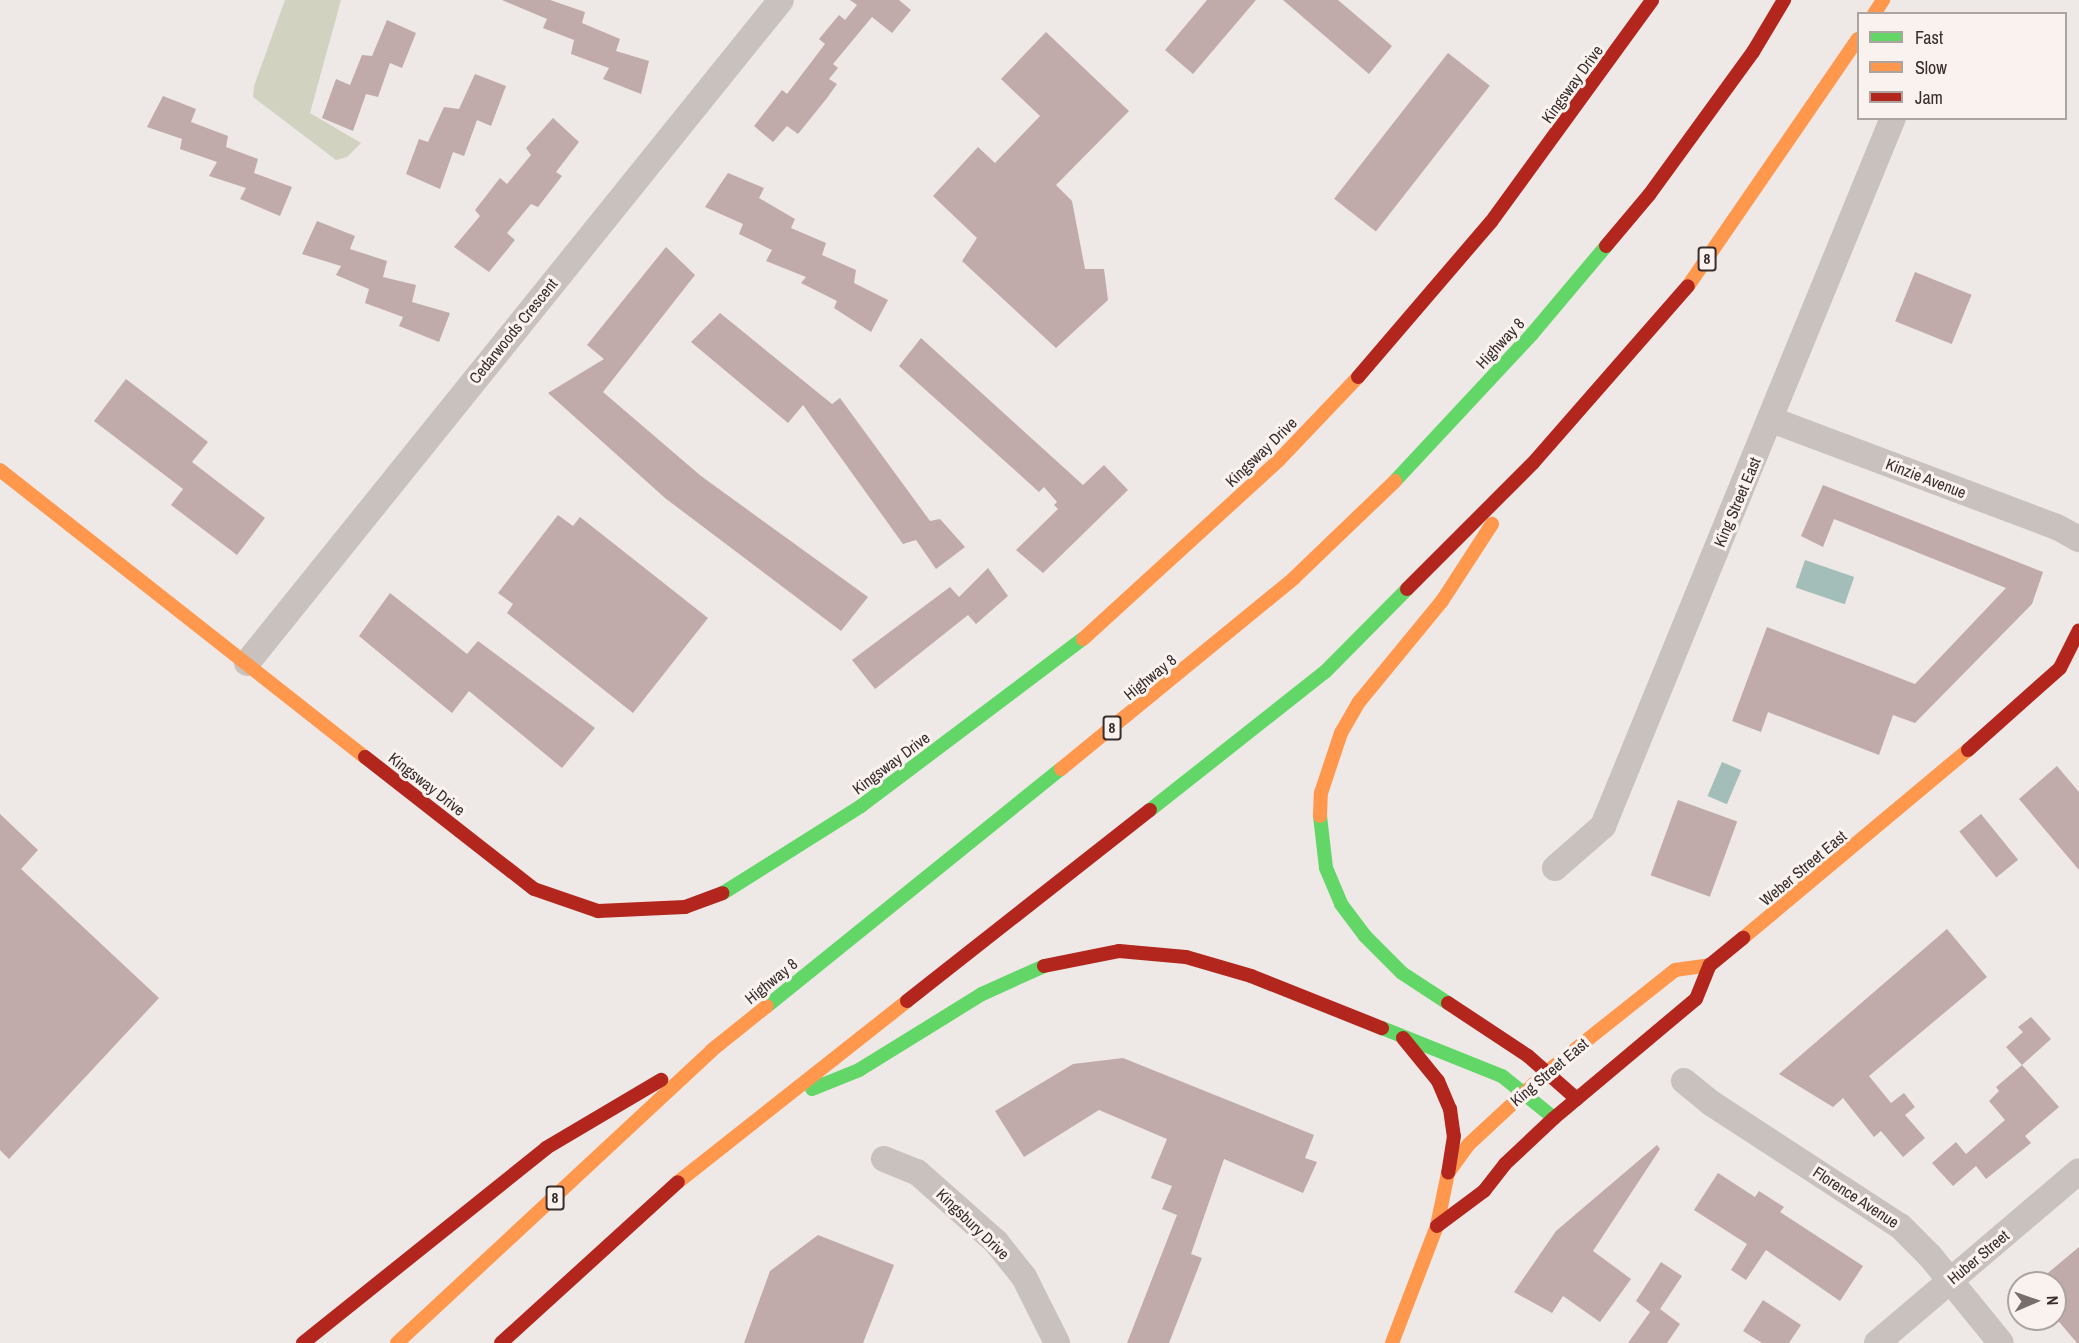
<!DOCTYPE html>
<style>
body{margin:0}
#map{position:relative;width:2079px;height:1343px;overflow:hidden;background:#eee8e6;font-family:"Archivo Narrow",sans-serif}
div>[style]{position:absolute}
[style*='--x']{left:calc(var(--x)*1px);top:calc(var(--y)*1px);width:calc(var(--w)*1px);rotate:calc(var(--a)*1deg)}
.green>*{inset:0;background:#d2d2c1}
.water>*{inset:0;background:#a3beb9;transform-origin:0 0}
.building>*{inset:0;background:#c0abaa;transform-origin:0 0}
.street>*{height:26px;margin:-13px;padding:0 13px;transform-origin:13px;border-radius:13px;background:#c8c1be}
.fast>*{height:14px;margin:-7px;padding:0 7px;transform-origin:7px;border-radius:7px;background:#63d668}
.slow>*{height:14px;margin:-7px;padding:0 7px;transform-origin:7px;border-radius:7px;background:#ff974d}
.jam>*{height:14px;margin:-7px;padding:0 7px;transform-origin:7px;border-radius:7px;background:#b3261e}
span{translate:-50% -50%;white-space:nowrap;text-align:center;line-height:1.15;-webkit-text-stroke:6px #f9f2ee;paint-order:stroke}
.shield-label span{padding:2px 4px;background:#f9f2ee;border:2px solid;border-radius:4px;-webkit-text-stroke-width:0}
.shield-label{font-size:15px;color:#392e2c;font-weight:700}
.street-label{font-size:16px;color:#392e2c}
.legend{position:absolute;left:1857px;top:12px;width:210px;height:108px;box-sizing:border-box;background:#f9f2ee;border:2px solid #aca4a0;margin:0;padding:8px 10px;list-style:none;font-size:18px;color:#392e2c}
.legend li{display:flex;align-items:center;gap:12px;height:30px}
.legend b{width:30px;border:2px solid #aca4a0}
.north{position:absolute;left:2007px;top:1271px;width:60px;height:60px;box-sizing:border-box;background:#f9f2ee;border:2px solid #aca4a0;border-radius:50%;rotate:88deg;font-size:16px;font-weight:700;line-height:24px;text-align:center;color:#392e2c}
.north::after{content:'';display:block;margin:auto;width:21px;height:27px;background:#786f6d;clip-path:polygon(50% 0,100% 100%,50% 72%,0 100%)}
</style>
<div id="map">
<div class="green">
<i style="clip-path:polygon(285px 0,341px 0,310px 113px,361px 143px,347px 157px,336px 160px,253px 97px,254px 86px)"></i>
</div>
<div class="water">
<i style="left:1805px;top:560px;width:52px;height:29px;rotate:19deg"></i>
<i style="left:1722px;top:762px;width:21px;height:37px;rotate:23deg"></i>
</div>
<div class="building">
<i style="clip-path:polygon(502px 0,550px 0,585px 12px,582px 23px,620px 39px,616px 51px,649px 61px,641px 94px,603px 79px,609px 68px,571px 54px,574px 40px,543px 28px,547px 19px)"></i>
<i style="clip-path:polygon(850px 0,899px 0,911px 10px,892px 33px,872px 17px,833px 64px,838px 68px,829px 79px,837px 84px,827px 98px,798px 134px,787px 126px,773px 142px,754px 126px,782px 90px,787px 94px,825px 44px,819px 39px,839px 15px,845px 20px,857px 5px)"></i>
<i style="clip-path:polygon(1207px 0,1256px 0,1193px 74px,1165px 50px)"></i>
<i style="clip-path:polygon(1283px 0,1338px 0,1392px 46px,1369px 74px)"></i>
<i style="clip-path:polygon(387px 20px,416px 33px,402px 68px,390px 63px,378px 97px,366px 94px,353px 131px,322px 118px,336px 79px,350px 85px,362px 55px,372px 56px)"></i>
<i style="clip-path:polygon(1046px 32px,1129px 111px,1056px 185px,1072px 201px,1085px 269px,1104px 269px,1108px 300px,1056px 348px,962px 261px,977px 238px,933px 196px,978px 147px,995px 163px,1040px 116px,1001px 79px)"></i>
<i style="left:1448px;top:53px;width:53px;height:185px;rotate:38deg"></i>
<i style="clip-path:polygon(475px 74px,506px 86px,491px 126px,477px 120px,464px 156px,453px 152px,440px 189px,406px 174px,419px 139px,428px 142px,444px 107px,459px 109px)"></i>
<i style="clip-path:polygon(163px 96px,196px 109px,191px 122px,228px 136px,226px 147px,258px 159px,254px 173px,292px 187px,280px 216px,240px 199px,246px 188px,209px 176px,217px 162px,180px 149px,182px 139px,147px 127px)"></i>
<i style="clip-path:polygon(553px 118px,579px 142px,556px 172px,562px 176px,538px 207px,531px 204px,507px 233px,515px 240px,489px 272px,454px 247px,480px 216px,475px 210px,500px 178px,507px 184px,531px 155px,526px 148px)"></i>
<i style="clip-path:polygon(728px 173px,764px 188px,759px 198px,795px 219px,791px 228px,826px 243px,822px 255px,856px 270px,854px 283px,888px 300px,871px 332px,834px 308px,837px 301px,801px 283px,806px 277px,766px 261px,772px 250px,739px 234px,743px 224px,705px 207px)"></i>
<i style="clip-path:polygon(317px 221px,355px 236px,350px 249px,387px 261px,383px 277px,416px 285px,412px 302px,450px 313px,439px 342px,399px 326px,403px 317px,365px 303px,369px 289px,336px 275px,341px 266px,302px 254px)"></i>
<i style="clip-path:polygon(666px 247px,695px 275px,603px 392px,701px 476px,868px 597px,841px 631px,665px 498px,548px 393px,604px 359px,587px 345px)"></i>
<i style="left:1915px;top:272px;width:61px;height:53px;rotate:22deg"></i>
<i style="clip-path:polygon(720px 313px,832px 404px,840px 398px,930px 521px,940px 519px,965px 547px,936px 569px,916px 540px,903px 544px,803px 405px,788px 423px,691px 342px)"></i>
<i style="clip-path:polygon(921px 338px,1083px 485px,1104px 465px,1128px 490px,1043px 573px,1016px 550px,1058px 509px,1054px 505px,1057px 502px,1044px 487px,1039px 492px,899px 366px)"></i>
<i style="clip-path:polygon(126px 379px,208px 442px,192px 462px,265px 518px,237px 555px,171px 505px,183px 489px,94px 421px)"></i>
<i style="clip-path:polygon(1823px 485px,2043px 572px,2032px 604px,1915px 723px,1893px 715px,1879px 755px,1768px 712px,1761px 732px,1732px 721px,1767px 627px,1915px 684px,2006px 588px,1834px 519px,1823px 547px,1801px 536px)"></i>
<i style="clip-path:polygon(558px 515px,573px 526px,580px 517px,708px 618px,633px 713px,507px 613px,513px 604px,498px 593px)"></i>
<i style="clip-path:polygon(988px 568px,1008px 596px,976px 624px,968px 615px,875px 689px,852px 660px,950px 587px,959px 597px)"></i>
<i style="clip-path:polygon(390px 593px,467px 654px,478px 641px,595px 728px,562px 768px,469px 691px,452px 713px,359px 636px)"></i>
<i style="clip-path:polygon(2057px 766px,2079px 792px,2079px 870px,2019px 799px)"></i>
<i style="left:1678px;top:800px;width:63px;height:80px;rotate:20deg"></i>
<i style="clip-path:polygon(0 814px,38px 850px,21px 869px,159px 998px,9px 1159px,0 1150px)"></i>
<i style="left:1981px;top:814px;width:59px;height:28px;rotate:51deg"></i>
<i style="clip-path:polygon(1947px 929px,1987px 977px,1869px 1076px,1891px 1103px,1904px 1093px,1915px 1107px,1905px 1115px,1925px 1138px,1903px 1157px,1881px 1131px,1874px 1137px,1843px 1098px,1833px 1107px,1779px 1074px)"></i>
<i style="clip-path:polygon(2031px 1017px,2051px 1039px,2022px 1065px,2006px 1047px,2023px 1032px,2018px 1027px)"></i>
<i style="clip-path:polygon(1123px 1058px,1314px 1135px,1305px 1158px,1317px 1162px,1303px 1193px,1224px 1159px,1191px 1254px,1202px 1258px,1169px 1343px,1127px 1343px,1177px 1215px,1162px 1209px,1172px 1186px,1151px 1178px,1167px 1139px,1099px 1110px,1024px 1157px,995px 1111px,1073px 1064px)"></i>
<i style="clip-path:polygon(2022px 1065px,2059px 1107px,2025px 1136px,2031px 1143px,1986px 1179px,1976px 1166px,1953px 1186px,1932px 1163px,1956px 1142px,1966px 1154px,2005px 1120px,1989px 1101px,1999px 1091px,1996px 1087px)"></i>
<i style="clip-path:polygon(1657px 1145px,1660px 1149px,1593px 1251px,1631px 1279px,1600px 1322px,1563px 1296px,1552px 1313px,1514px 1292px,1556px 1231px)"></i>
<i style="clip-path:polygon(1718px 1173px,1755px 1197px,1759px 1191px,1784px 1207px,1780px 1212px,1863px 1266px,1840px 1301px,1766px 1250px,1746px 1280px,1731px 1270px,1747px 1244px,1694px 1210px)"></i>
<i style="clip-path:polygon(818px 1235px,894px 1265px,863px 1343px,744px 1343px,770px 1271px)"></i>
<i style="clip-path:polygon(2079px 1247px,2079px 1343px,2077px 1343px,2055px 1317px,2055px 1283px,2036px 1283px)"></i>
<i style="clip-path:polygon(1661px 1262px,1682px 1276px,1660px 1309px,1680px 1324px,1667px 1343px,1628px 1343px,1650px 1312px,1636px 1301px)"></i>
<i style="clip-path:polygon(1763px 1300px,1801px 1325px,1789px 1343px,1762px 1343px,1743px 1331px)"></i>
</div>
<div class="street">
<i style="--x:1772;--y:420;--w:304;--a:20.6"></i>
<i style="--x:2057;--y:527;--w:25;--a:29"></i>
<i style="--x:247;--y:663;--w:851;--a:-51.15"></i>
<i style="--x:1555;--y:868;--w:64;--a:-41.2"></i>
<i style="--x:1603;--y:826;--w:765;--a:-67.73"></i>
<i style="--x:1684;--y:1081;--w:35;--a:39"></i>
<i style="--x:1711;--y:1103;--w:225;--a:33.1"></i>
<i style="--x:1900;--y:1226;--w:42;--a:45"></i>
<i style="--x:1930;--y:1256;--w:112;--a:50.8"></i>
<i style="--x:884;--y:1159;--w:35;--a:22"></i>
<i style="--x:917;--y:1172;--w:106;--a:41.5"></i>
<i style="--x:996;--y:1242;--w:45;--a:51.3"></i>
<i style="--x:1024;--y:1277;--w:74;--a:63.4"></i>
<i style="--x:1877;--y:1343;--w:265;--a:-40.4"></i>
</div>
<div class="fast">
<i style="--x:1395;--y:481;--w:201;--a:-47"></i>
<i style="--x:1532;--y:334;--w:115;--a:-49.9"></i>
<i style="--x:1150;--y:810;--w:223;--a:-38.3"></i>
<i style="--x:1325;--y:672;--w:117;--a:-45.3"></i>
<i style="--x:1320;--y:816;--w:52;--a:83.4"></i>
<i style="--x:1326;--y:868;--w:39;--a:67"></i>
<i style="--x:1341;--y:904;--w:40;--a:53"></i>
<i style="--x:1365;--y:936;--w:52;--a:45"></i>
<i style="--x:1402;--y:973;--w:55;--a:33.1"></i>
<i style="--x:723;--y:893;--w:163;--a:-32.2"></i>
<i style="--x:861;--y:806;--w:278;--a:-37"></i>
<i style="--x:767;--y:1006;--w:378;--a:-38.9"></i>
<i style="--x:1382;--y:1028;--w:129;--a:21.8"></i>
<i style="--x:1502;--y:1076;--w:67;--a:38.9"></i>
<i style="--x:812;--y:1089;--w:51;--a:-22"></i>
<i style="--x:859;--y:1070;--w:145;--a:-31.7"></i>
<i style="--x:982;--y:994;--w:68;--a:-24.3"></i>
</div>
<div class="slow">
<i style="--x:1874;--y:14;--w:17;--a:-57"></i>
<i style="--x:1688;--y:286;--w:300;--a:-55.5"></i>
<i style="--x:0;--y:470;--w:464;--a:38.2"></i>
<i style="--x:1083;--y:639;--w:265;--a:-42.4"></i>
<i style="--x:1279;--y:460;--w:115;--a:-46.4"></i>
<i style="--x:1061;--y:769;--w:301;--a:-39.3"></i>
<i style="--x:1294;--y:578;--w:140;--a:-43.8"></i>
<i style="--x:1320;--y:816;--w:23;--a:-88"></i>
<i style="--x:1321;--y:793;--w:63;--a:-71.6"></i>
<i style="--x:1341;--y:733;--w:36;--a:-60"></i>
<i style="--x:1359;--y:702;--w:131;--a:-50.6"></i>
<i style="--x:1442;--y:601;--w:92;--a:-57"></i>
<i style="--x:1743;--y:938;--w:293;--a:-39.9"></i>
<i style="--x:678;--y:1182;--w:292;--a:-38.3"></i>
<i style="--x:397;--y:1343;--w:430;--a:-42.9"></i>
<i style="--x:712;--y:1050;--w:70;--a:-38.7"></i>
<i style="--x:1392;--y:1343;--w:125;--a:-69"></i>
<i style="--x:1437;--y:1226;--w:54;--a:-78.3"></i>
<i style="--x:1448;--y:1173;--w:34;--a:-54"></i>
<i style="--x:1468;--y:1145;--w:109;--a:-42.8"></i>
<i style="--x:1548;--y:1071;--w:162;--a:-38.5"></i>
<i style="--x:1675;--y:970;--w:35;--a:-8"></i>
</div>
<div class="jam">
<i style="--x:1606;--y:246;--w:67;--a:-49.9"></i>
<i style="--x:1649;--y:195;--w:177;--a:-54"></i>
<i style="--x:1753;--y:52;--w:61;--a:-59.2"></i>
<i style="--x:1358;--y:377;--w:204;--a:-49.4"></i>
<i style="--x:1491;--y:222;--w:274;--a:-54"></i>
<i style="--x:1407;--y:589;--w:178;--a:-45"></i>
<i style="--x:1533;--y:463;--w:235;--a:-48.8"></i>
<i style="--x:1968;--y:750;--w:123;--a:-41.7"></i>
<i style="--x:2060;--y:668;--w:42;--a:-63.4"></i>
<i style="--x:365;--y:757;--w:214;--a:38"></i>
<i style="--x:534;--y:889;--w:68;--a:19"></i>
<i style="--x:598;--y:911;--w:87;--a:-2.6"></i>
<i style="--x:685;--y:907;--w:40;--a:-20.2"></i>
<i style="--x:1044;--y:966;--w:76;--a:-11.3"></i>
<i style="--x:1119;--y:951;--w:67;--a:5.1"></i>
<i style="--x:1186;--y:957;--w:68;--a:16.3"></i>
<i style="--x:1251;--y:976;--w:141;--a:21.7"></i>
<i style="--x:907;--y:1001;--w:309;--a:-38.2"></i>
<i style="--x:1448;--y:1003;--w:96;--a:33.5"></i>
<i style="--x:1528;--y:1056;--w:65;--a:41.3"></i>
<i style="--x:1403;--y:1038;--w:55;--a:50.9"></i>
<i style="--x:1438;--y:1081;--w:30;--a:67"></i>
<i style="--x:1450;--y:1109;--w:27;--a:82"></i>
<i style="--x:1454;--y:1136;--w:37;--a:99"></i>
<i style="--x:1437;--y:1226;--w:59;--a:-36.7"></i>
<i style="--x:1484;--y:1191;--w:34;--a:-52"></i>
<i style="--x:1505;--y:1164;--w:67;--a:-43.2"></i>
<i style="--x:1554;--y:1118;--w:185;--a:-40"></i>
<i style="--x:1696;--y:999;--w:37;--a:-68"></i>
<i style="--x:1710;--y:965;--w:43;--a:-39.3"></i>
<i style="--x:303;--y:1343;--w:312;--a:-38.7"></i>
<i style="--x:546;--y:1148;--w:134;--a:-30.6"></i>
<i style="--x:501;--y:1343;--w:239;--a:-42.3"></i>
</div>
<div class="shield-label">
<span style="left:1707px;top:259px">8</span>
<span style="left:1112px;top:728px">8</span>
<span style="left:555px;top:1198px">8</span>
</div>
<div class="street-label">
<span style="left:1572px;top:84px;rotate:-54deg">Kingsway Drive</span>
<span style="left:513px;top:331px;rotate:-51deg">Cedarwoods Crescent</span>
<span style="left:1500px;top:343px;rotate:-47deg">Highway 8</span>
<span style="left:1261px;top:452px;rotate:-44deg">Kingsway Drive</span>
<span style="left:1926px;top:478px;rotate:21deg">Kinzie Avenue</span>
<span style="left:1737px;top:502px;rotate:-67deg">King Street East</span>
<span style="left:1150px;top:677px;rotate:-39deg">Highway 8</span>
<span style="left:891px;top:763px;rotate:-37deg">Kingsway Drive</span>
<span style="left:427px;top:784px;rotate:38deg">Kingsway Drive</span>
<span style="left:1803px;top:868px;rotate:-40deg">Weber Street East</span>
<span style="left:771px;top:981px;rotate:-39deg">Highway 8</span>
<span style="left:1549px;top:1072px;rotate:-40deg">King Street East</span>
<span style="left:1856px;top:1197px;rotate:33deg">Florence Avenue</span>
<span style="left:973px;top:1224px;rotate:44deg">Kingsbury Drive</span>
<span style="left:1978px;top:1257px;rotate:-40deg">Huber Street</span>
</div>
<ul class="legend">
<li><b style="height:8px;background:#63d668"></b>Fast</li>
<li><b style="height:8px;background:#ff974d"></b>Slow</li>
<li><b style="height:8px;background:#b3261e"></b>Jam</li>
</ul>
<div class="north">N</div>
</div>
